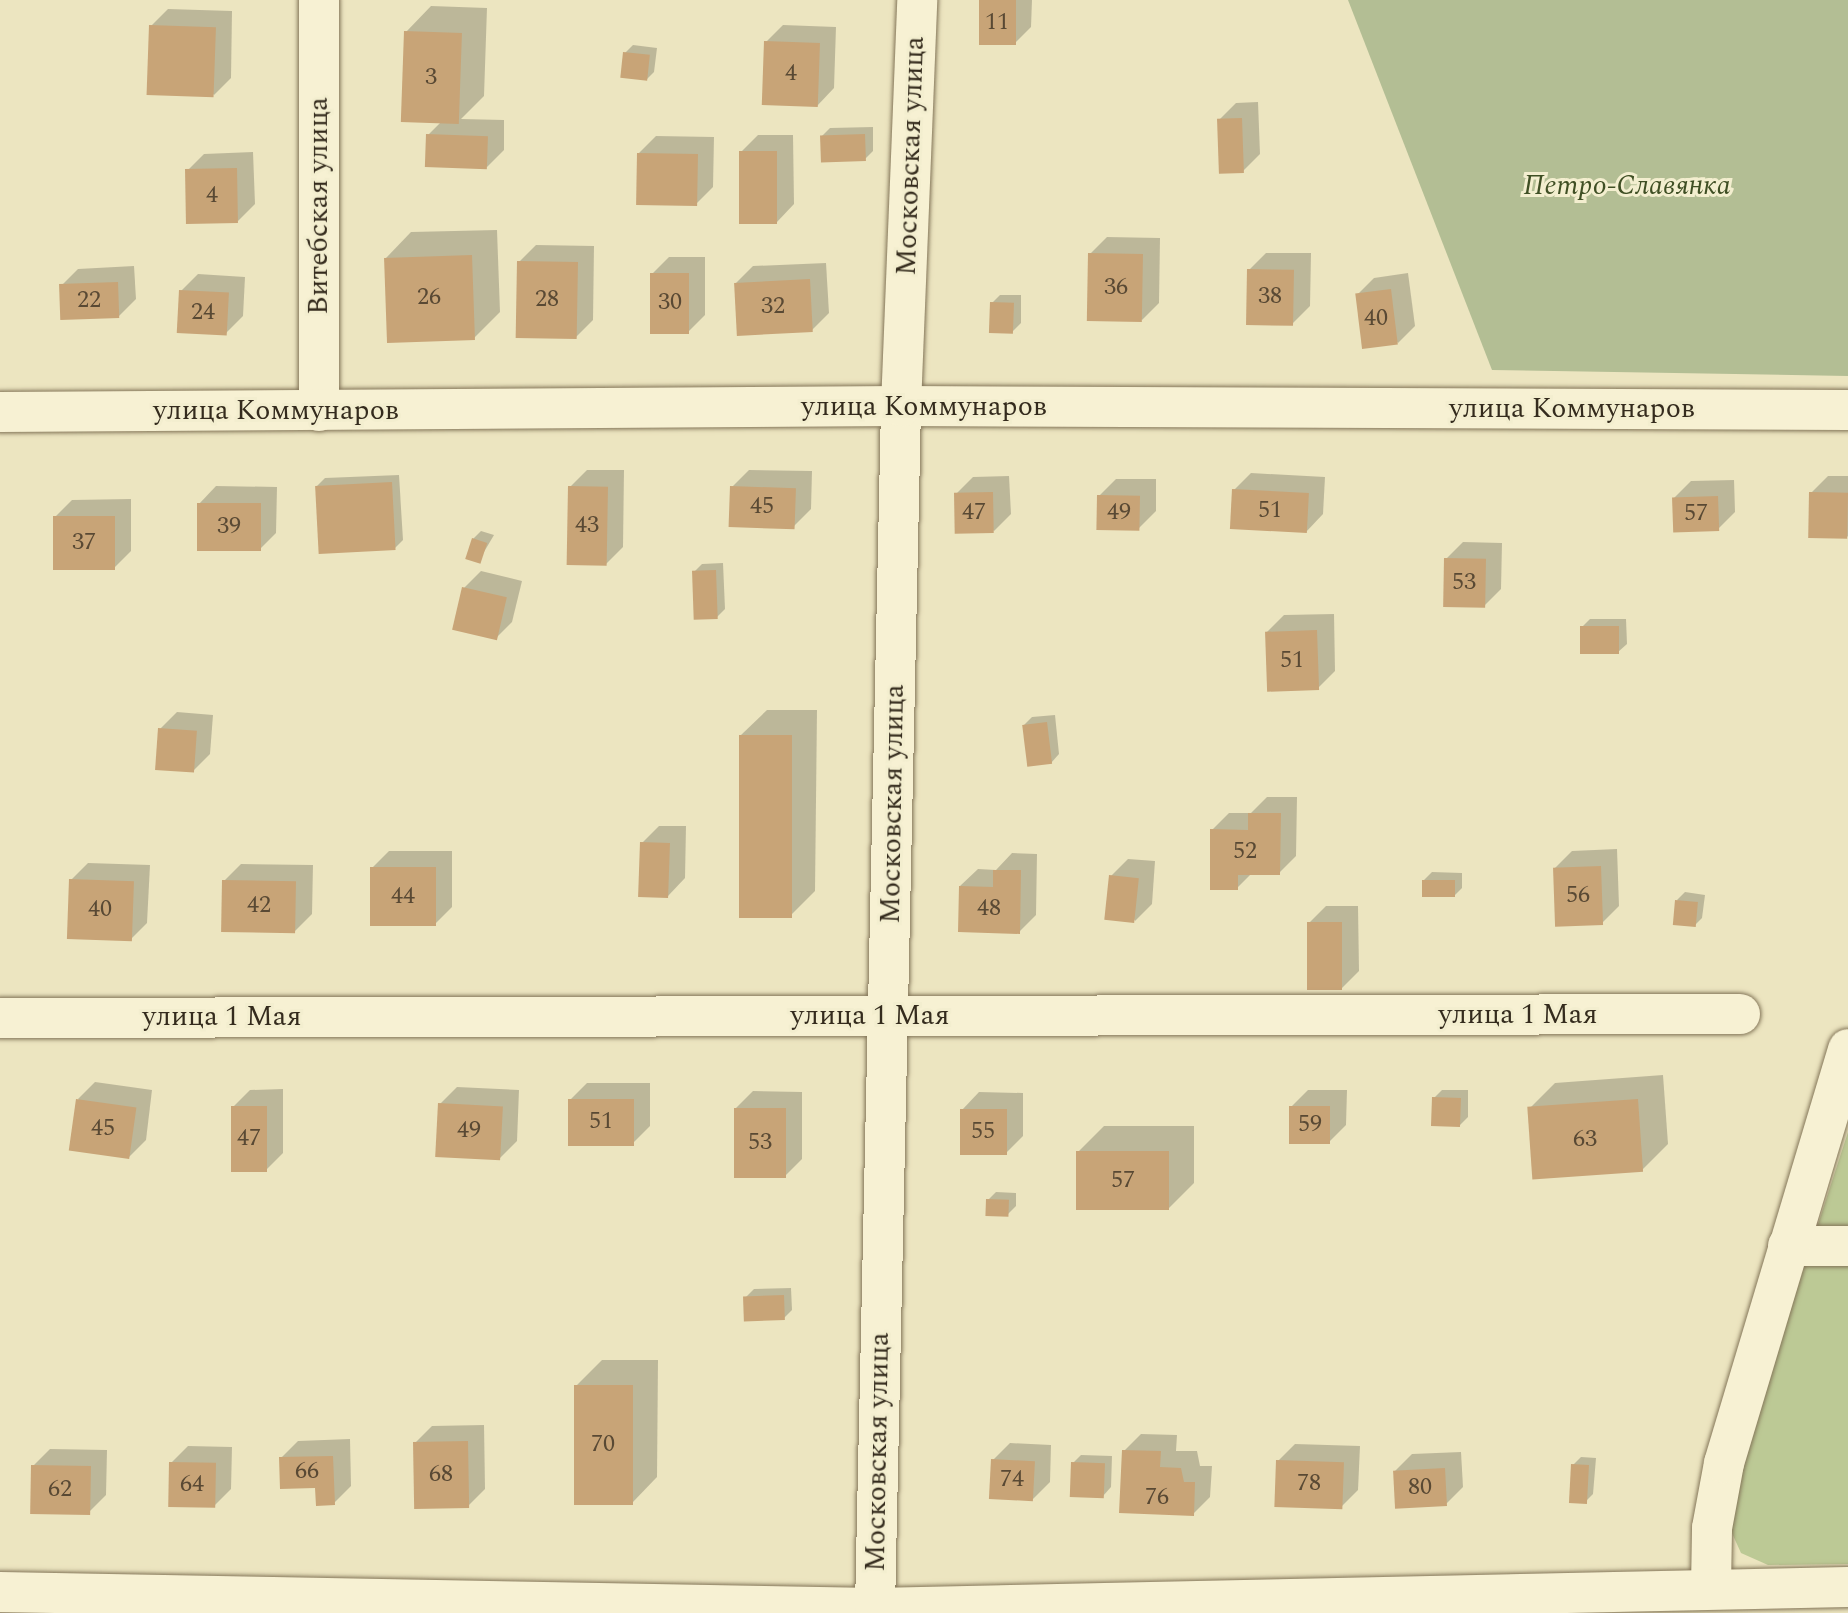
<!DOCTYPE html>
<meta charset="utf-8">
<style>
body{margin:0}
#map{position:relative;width:1848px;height:1613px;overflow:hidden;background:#ece5c0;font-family:Spectral,serif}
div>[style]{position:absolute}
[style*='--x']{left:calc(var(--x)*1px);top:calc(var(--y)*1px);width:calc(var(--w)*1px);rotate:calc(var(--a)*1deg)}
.green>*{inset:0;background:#bcc995}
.cemetery>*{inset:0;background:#b3be94}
.shadow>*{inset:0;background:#0003}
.building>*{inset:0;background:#c8a477;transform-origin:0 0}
.roads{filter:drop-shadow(0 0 2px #847659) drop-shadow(0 0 2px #847659)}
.minor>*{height:40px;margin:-20px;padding:0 20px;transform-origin:20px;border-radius:20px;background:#f7f1d3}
span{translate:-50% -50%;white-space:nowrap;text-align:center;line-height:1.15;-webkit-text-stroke:6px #f3eecf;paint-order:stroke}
.number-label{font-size:24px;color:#594934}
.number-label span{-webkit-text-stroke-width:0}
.street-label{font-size:28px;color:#342b1d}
.park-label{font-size:28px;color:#3f4f24;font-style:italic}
</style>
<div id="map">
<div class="green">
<i style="clip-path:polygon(1848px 1132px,1848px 1564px,1768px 1565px,1741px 1553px,1731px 1531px,1745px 1449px)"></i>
</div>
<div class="cemetery">
<i style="clip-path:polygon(1348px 0,1848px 0,1848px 376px,1492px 370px)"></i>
</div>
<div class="shadow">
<i style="clip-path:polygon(981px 0,1032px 0,1031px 27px,1014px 44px)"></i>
<i style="clip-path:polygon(431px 6px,487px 8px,484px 96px,461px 119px,504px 120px,504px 150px,487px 167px,428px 135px,442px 121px,406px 32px)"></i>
<i style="clip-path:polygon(168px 9px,232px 11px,231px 78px,214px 95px,151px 26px)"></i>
<i style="clip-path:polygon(783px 25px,836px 27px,834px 88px,817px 106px,766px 42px)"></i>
<i style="clip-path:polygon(633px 45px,657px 48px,654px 72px,646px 80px,625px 53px)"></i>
<i style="clip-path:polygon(1258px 102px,1260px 154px,1243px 171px,1219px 120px,1236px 103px)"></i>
<i style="clip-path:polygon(873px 127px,873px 151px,865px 159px,822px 136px,830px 128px)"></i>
<i style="clip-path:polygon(758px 135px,793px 135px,794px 204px,777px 222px,741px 152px)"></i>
<i style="clip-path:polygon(656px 136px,714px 137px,713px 187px,696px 204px,639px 153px)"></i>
<i style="clip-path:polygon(253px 152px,255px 204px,238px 221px,187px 171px,204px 154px)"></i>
<i style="clip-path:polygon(497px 230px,500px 312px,474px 338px,386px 258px,411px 232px)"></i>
<i style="clip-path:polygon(1107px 237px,1160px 238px,1159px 303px,1142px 320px,1090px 254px)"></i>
<i style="clip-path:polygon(536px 245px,594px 246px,593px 320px,576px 337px,519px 262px)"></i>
<i style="clip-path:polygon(1266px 253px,1311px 253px,1310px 306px,1293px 323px,1249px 270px)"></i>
<i style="clip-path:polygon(669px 257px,705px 257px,705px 315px,688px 332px,652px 274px)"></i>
<i style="clip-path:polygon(826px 263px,829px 313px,812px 330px,736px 283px,753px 266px)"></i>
<i style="clip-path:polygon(134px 266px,136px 299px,119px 316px,61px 286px,78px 269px)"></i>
<i style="clip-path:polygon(1408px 273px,1415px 326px,1398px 343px,1357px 295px,1374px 278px)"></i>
<i style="clip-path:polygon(198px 274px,245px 277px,243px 316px,226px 333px,181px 291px)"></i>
<i style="clip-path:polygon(1000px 295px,1021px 295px,1021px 323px,1013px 331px,992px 303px)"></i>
<i style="clip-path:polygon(587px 470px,624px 470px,623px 547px,606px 564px,570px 487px)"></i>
<i style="clip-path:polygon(749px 470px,812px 471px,811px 509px,794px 526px,732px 487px)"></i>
<i style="clip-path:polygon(1251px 473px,1325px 477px,1323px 514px,1306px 532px,1234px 490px)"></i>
<i style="clip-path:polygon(399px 475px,403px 540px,395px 548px,317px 486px,325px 478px)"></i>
<i style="clip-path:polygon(1009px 476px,1011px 514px,994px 531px,956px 494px,973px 477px)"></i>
<i style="clip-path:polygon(1828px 476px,1848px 476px,1848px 537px,1811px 493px)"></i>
<i style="clip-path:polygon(1116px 479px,1156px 479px,1156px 511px,1139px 528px,1099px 496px)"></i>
<i style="clip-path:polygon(1734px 480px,1735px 512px,1718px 529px,1674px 498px,1691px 481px)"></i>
<i style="clip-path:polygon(216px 486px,277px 487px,276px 533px,259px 550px,199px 504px)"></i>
<i style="clip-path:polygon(131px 499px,131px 551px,114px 568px,55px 517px,72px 500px)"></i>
<i style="clip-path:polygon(481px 531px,494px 535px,478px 562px,473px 539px)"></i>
<i style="clip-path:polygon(1463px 542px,1502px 543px,1501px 589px,1484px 606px,1446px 559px)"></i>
<i style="clip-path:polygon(723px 563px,725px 609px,717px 617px,694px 572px,702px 564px)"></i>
<i style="clip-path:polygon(481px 571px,522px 581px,512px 622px,495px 639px,464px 588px)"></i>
<i style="clip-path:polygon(1334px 614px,1335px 671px,1318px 688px,1267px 632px,1284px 615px)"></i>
<i style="clip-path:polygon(1590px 619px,1626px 619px,1627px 644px,1618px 652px,1582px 627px)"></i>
<i style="clip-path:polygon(767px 710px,817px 710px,815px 891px,790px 916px,741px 735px)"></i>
<i style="clip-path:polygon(177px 712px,213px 715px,210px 754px,193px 771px,160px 729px)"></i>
<i style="clip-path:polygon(1055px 715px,1059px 754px,1051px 763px,1024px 725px,1032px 717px)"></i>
<i style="clip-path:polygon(1267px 797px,1297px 797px,1296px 856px,1279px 873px,1252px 873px,1237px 888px,1212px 830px,1229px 813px,1251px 813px)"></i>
<i style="clip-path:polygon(659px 826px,686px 826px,685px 878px,668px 896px,642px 843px)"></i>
<i style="clip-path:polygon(1617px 849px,1619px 906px,1602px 923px,1555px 868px,1572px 851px)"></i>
<i style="clip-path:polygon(389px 851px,452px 851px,452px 907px,435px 924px,372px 868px)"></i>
<i style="clip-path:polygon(1012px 853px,1037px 854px,1036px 915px,1019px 932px,960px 886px,978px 869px,996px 870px)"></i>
<i style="clip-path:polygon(1128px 859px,1155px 861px,1152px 904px,1135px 921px,1111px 876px)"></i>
<i style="clip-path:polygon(88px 863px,150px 865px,147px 923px,130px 940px,71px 880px)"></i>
<i style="clip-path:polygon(241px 864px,313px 865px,312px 914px,295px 931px,224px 881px)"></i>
<i style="clip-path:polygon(1432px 872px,1462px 873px,1462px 888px,1454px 896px,1424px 880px)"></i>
<i style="clip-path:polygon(1685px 892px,1705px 895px,1702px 918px,1694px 926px,1677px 900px)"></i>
<i style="clip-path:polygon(1326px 906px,1358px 906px,1359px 971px,1342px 988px,1309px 923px)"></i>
<i style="clip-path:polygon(1663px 1075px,1668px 1144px,1642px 1170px,1529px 1109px,1555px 1083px)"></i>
<i style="clip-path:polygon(95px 1082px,152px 1090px,146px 1140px,129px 1157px,78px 1099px)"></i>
<i style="clip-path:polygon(587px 1083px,650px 1083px,650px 1126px,633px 1143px,570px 1100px)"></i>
<i style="clip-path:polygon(457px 1087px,519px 1090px,517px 1141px,500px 1158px,440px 1104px)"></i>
<i style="clip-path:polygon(283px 1089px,283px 1153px,266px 1170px,233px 1107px,250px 1090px)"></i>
<i style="clip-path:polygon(1308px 1090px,1347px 1090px,1346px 1125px,1329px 1142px,1291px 1107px)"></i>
<i style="clip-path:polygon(1442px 1090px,1468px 1090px,1468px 1117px,1460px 1125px,1434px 1098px)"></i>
<i style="clip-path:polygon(753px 1091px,802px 1092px,802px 1159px,785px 1176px,736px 1108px)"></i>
<i style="clip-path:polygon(979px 1092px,1023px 1093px,1023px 1136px,1006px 1153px,962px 1110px)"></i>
<i style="clip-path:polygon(1104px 1126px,1194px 1126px,1194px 1183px,1168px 1209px,1078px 1152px)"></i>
<i style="clip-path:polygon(996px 1192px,1016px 1193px,1016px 1206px,1008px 1214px,988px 1200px)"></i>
<i style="clip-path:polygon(791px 1288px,792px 1310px,784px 1318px,746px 1297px,754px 1289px)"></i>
<i style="clip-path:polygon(602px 1360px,658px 1360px,657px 1477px,632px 1503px,576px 1386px)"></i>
<i style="clip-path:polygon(484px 1425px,485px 1489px,468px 1506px,415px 1443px,432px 1426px)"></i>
<i style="clip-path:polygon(1141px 1434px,1177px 1435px,1176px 1451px,1197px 1451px,1200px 1466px,1212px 1466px,1210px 1497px,1193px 1514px,1124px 1451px)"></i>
<i style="clip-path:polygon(350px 1439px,351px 1486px,334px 1503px,281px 1458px,298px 1441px)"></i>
<i style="clip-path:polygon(1010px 1443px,1051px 1445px,1050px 1482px,1033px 1499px,993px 1460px)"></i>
<i style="clip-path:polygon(1295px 1444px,1360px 1446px,1358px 1490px,1341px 1507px,1278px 1461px)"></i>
<i style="clip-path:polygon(188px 1446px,232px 1447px,231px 1489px,214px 1506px,171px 1463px)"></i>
<i style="clip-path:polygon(50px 1449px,107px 1450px,106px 1495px,89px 1512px,33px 1466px)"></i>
<i style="clip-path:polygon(1461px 1452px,1463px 1487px,1446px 1504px,1395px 1471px,1412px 1454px)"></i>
<i style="clip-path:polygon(1081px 1455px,1112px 1456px,1111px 1487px,1103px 1496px,1073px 1463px)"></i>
<i style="clip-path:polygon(1581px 1457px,1596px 1458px,1593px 1494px,1585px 1502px,1573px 1465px)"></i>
</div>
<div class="building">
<i style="left:979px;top:0;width:37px;height:45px"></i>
<i style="left:149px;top:25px;width:67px;height:70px;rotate:2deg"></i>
<i style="left:404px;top:31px;width:58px;height:91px;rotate:2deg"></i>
<i style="left:764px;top:41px;width:56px;height:64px;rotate:2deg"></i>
<i style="left:623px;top:52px;width:27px;height:26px;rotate:6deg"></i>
<i style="left:1242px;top:118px;width:55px;height:25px;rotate:88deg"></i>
<i style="left:426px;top:134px;width:62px;height:33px;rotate:2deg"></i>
<i style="left:865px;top:134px;width:27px;height:45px;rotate:88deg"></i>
<i style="left:739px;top:151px;width:38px;height:73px"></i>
<i style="left:637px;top:153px;width:61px;height:52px;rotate:1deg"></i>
<i style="left:237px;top:168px;width:55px;height:52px;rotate:89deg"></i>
<i style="left:1088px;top:253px;width:55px;height:68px;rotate:1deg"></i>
<i style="left:472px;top:255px;width:85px;height:88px;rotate:88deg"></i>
<i style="left:517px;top:261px;width:61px;height:77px;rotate:1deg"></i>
<i style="left:1247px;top:269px;width:47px;height:56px;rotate:1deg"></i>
<i style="left:650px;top:273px;width:39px;height:61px"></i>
<i style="left:810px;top:279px;width:53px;height:76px;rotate:87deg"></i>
<i style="left:118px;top:282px;width:36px;height:59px;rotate:88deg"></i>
<i style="left:1391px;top:289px;width:56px;height:36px;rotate:83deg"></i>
<i style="left:179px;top:290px;width:50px;height:43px;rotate:3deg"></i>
<i style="left:990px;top:302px;width:24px;height:31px;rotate:2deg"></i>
<i style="left:392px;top:482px;width:68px;height:77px;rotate:87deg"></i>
<i style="left:568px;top:486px;width:40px;height:79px;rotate:1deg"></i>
<i style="left:730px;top:486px;width:66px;height:41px;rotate:2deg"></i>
<i style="left:1232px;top:489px;width:77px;height:40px;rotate:3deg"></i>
<i style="left:993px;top:492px;width:41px;height:39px;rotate:89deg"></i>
<i style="left:1809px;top:492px;width:39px;height:46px;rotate:1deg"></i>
<i style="left:1097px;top:495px;width:43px;height:35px;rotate:1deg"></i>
<i style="left:1718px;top:496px;width:35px;height:46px;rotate:88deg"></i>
<i style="left:197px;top:503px;width:64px;height:48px"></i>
<i style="left:53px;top:516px;width:62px;height:54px"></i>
<i style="left:472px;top:538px;width:16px;height:22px;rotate:18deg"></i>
<i style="left:1444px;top:558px;width:42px;height:49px;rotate:1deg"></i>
<i style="left:716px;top:570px;width:49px;height:24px;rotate:88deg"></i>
<i style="left:462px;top:587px;width:46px;height:44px;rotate:13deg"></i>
<i style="left:1580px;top:626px;width:39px;height:28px"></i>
<i style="left:1317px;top:630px;width:60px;height:52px;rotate:88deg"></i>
<i style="left:1047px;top:722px;width:42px;height:25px;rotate:83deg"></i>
<i style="left:158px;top:728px;width:39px;height:42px;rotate:4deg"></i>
<i style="left:739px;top:735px;width:53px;height:183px"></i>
<i style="clip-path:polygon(1248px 813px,1281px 813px,1280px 875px,1238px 875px,1238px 890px,1210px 890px,1210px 829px,1248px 830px)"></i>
<i style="left:640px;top:842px;width:30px;height:55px;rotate:2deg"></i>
<i style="left:1601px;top:866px;width:59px;height:48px;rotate:88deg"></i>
<i style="left:436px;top:867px;width:59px;height:66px;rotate:90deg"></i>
<i style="clip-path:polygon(993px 870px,1021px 870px,1020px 934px,958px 932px,959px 886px,993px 887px)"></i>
<i style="left:1109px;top:875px;width:30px;height:45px;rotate:6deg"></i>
<i style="left:69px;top:879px;width:65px;height:60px;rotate:2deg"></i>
<i style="left:222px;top:880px;width:74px;height:52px;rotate:1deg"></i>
<i style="left:1422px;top:880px;width:33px;height:17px"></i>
<i style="left:1675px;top:900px;width:23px;height:25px;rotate:5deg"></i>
<i style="left:1307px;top:922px;width:35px;height:68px"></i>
<i style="left:1432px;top:1097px;width:29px;height:29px;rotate:2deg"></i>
<i style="left:76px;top:1099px;width:61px;height:52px;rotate:8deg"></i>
<i style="left:568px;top:1099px;width:66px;height:47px"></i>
<i style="left:1638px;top:1099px;width:73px;height:111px;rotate:86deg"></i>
<i style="left:438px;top:1103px;width:65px;height:54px;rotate:3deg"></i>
<i style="left:231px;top:1106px;width:36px;height:66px"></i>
<i style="left:1289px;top:1106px;width:41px;height:38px"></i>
<i style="left:734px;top:1108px;width:52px;height:70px"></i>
<i style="left:960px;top:1109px;width:47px;height:46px"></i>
<i style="left:1076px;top:1151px;width:93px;height:59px"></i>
<i style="left:986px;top:1199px;width:23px;height:17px;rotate:2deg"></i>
<i style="left:784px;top:1295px;width:25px;height:41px;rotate:88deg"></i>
<i style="left:574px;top:1385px;width:59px;height:120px"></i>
<i style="left:468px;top:1441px;width:67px;height:55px;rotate:89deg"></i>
<i style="clip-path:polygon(1122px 1450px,1161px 1451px,1160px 1467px,1181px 1468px,1184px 1482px,1195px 1482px,1194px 1516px,1119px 1513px)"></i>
<i style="clip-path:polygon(333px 1456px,335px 1505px,316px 1506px,315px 1488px,280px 1489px,279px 1457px)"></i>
<i style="left:991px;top:1459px;width:44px;height:40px;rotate:3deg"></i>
<i style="left:1276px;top:1460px;width:68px;height:47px;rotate:2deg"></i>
<i style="left:169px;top:1462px;width:47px;height:45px;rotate:1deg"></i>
<i style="left:1071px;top:1462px;width:34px;height:35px;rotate:2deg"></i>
<i style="left:1571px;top:1464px;width:18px;height:39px;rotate:3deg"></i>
<i style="left:31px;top:1465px;width:60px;height:49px;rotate:1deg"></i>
<i style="left:1445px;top:1468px;width:38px;height:52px;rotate:87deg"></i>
</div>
<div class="roads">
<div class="minor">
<i style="--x:319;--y:0;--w:411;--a:90"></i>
<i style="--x:0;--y:412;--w:901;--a:-0.38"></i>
<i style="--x:901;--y:406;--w:947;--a:0.24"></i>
<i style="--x:0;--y:1018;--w:1740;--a:-0.13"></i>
<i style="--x:1788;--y:1246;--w:60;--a:0"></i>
<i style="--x:1711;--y:1587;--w:59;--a:-89"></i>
<i style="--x:1712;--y:1528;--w:66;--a:-79.5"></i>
<i style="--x:1724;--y:1463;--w:432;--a:-73.3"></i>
<i style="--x:0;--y:1592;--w:875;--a:1.05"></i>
<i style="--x:875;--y:1608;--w:973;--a:-1.24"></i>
<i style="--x:875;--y:1608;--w:1202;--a:-88.76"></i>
<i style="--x:901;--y:406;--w:406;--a:-87.7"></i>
</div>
</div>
<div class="number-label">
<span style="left:997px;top:23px">11</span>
<span style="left:791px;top:74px">4</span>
<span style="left:431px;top:78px">3</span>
<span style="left:212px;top:196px">4</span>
<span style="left:1116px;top:288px">36</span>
<span style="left:1270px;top:297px">38</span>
<span style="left:429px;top:298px">26</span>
<span style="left:547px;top:300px">28</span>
<span style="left:89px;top:301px">22</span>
<span style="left:670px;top:303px">30</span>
<span style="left:773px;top:307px">32</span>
<span style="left:203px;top:313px">24</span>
<span style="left:1376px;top:319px">40</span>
<span style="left:762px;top:507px">45</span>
<span style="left:1270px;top:511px">51</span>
<span style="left:974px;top:513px">47</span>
<span style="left:1119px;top:513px">49</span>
<span style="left:1696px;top:514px">57</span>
<span style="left:587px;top:526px">43</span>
<span style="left:229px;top:527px">39</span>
<span style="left:84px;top:543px">37</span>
<span style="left:1464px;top:583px">53</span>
<span style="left:1292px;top:661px">51</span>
<span style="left:1245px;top:852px">52</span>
<span style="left:1578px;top:896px">56</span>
<span style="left:403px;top:897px">44</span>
<span style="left:259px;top:906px">42</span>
<span style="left:989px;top:909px">48</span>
<span style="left:100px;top:910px">40</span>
<span style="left:601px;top:1122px">51</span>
<span style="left:1310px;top:1125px">59</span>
<span style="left:103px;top:1129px">45</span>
<span style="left:469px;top:1131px">49</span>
<span style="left:983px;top:1132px">55</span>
<span style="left:249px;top:1139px">47</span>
<span style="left:1585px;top:1140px">63</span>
<span style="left:760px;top:1143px">53</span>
<span style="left:1123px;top:1181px">57</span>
<span style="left:603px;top:1445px">70</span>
<span style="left:307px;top:1472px">66</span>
<span style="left:441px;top:1475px">68</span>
<span style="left:1012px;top:1480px">74</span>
<span style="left:1309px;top:1484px">78</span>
<span style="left:192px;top:1485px">64</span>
<span style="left:1420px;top:1488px">80</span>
<span style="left:60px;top:1490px">62</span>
<span style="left:1157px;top:1498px">76</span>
</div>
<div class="street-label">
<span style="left:911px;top:156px;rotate:-88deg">Московская улица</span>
<span style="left:319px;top:206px;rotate:-90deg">Витебская улица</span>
<span style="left:924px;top:407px">улица Коммунаров</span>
<span style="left:1572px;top:409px">улица Коммунаров</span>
<span style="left:276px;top:411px">улица Коммунаров</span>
<span style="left:893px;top:804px;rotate:-89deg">Московская улица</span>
<span style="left:1518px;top:1015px">улица 1 Мая</span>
<span style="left:870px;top:1016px">улица 1 Мая</span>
<span style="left:222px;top:1017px">улица 1 Мая</span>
<span style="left:878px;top:1452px;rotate:-89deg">Московская улица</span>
</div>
<div class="park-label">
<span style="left:1627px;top:186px">Петро-Славянка</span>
</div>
</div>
